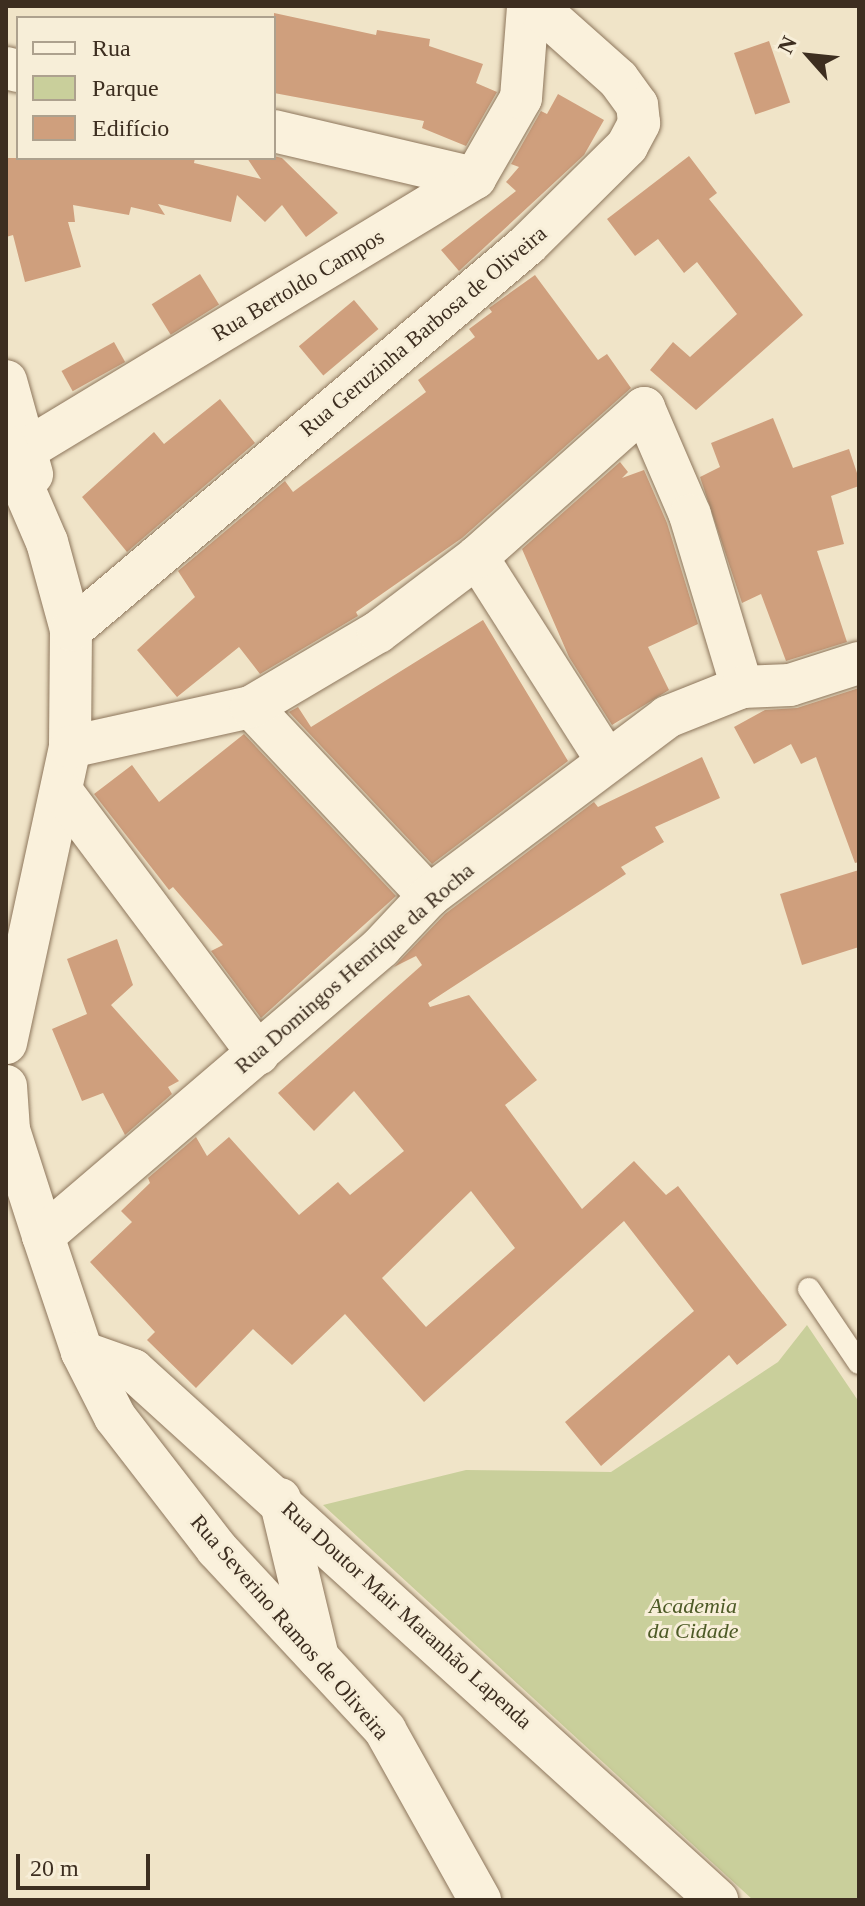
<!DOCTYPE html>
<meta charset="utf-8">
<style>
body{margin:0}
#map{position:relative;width:865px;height:1906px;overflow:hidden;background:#f0e4c8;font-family:Georgia,serif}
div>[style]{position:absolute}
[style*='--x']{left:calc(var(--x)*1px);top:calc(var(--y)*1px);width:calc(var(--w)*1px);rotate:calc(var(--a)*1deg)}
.green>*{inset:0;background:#c9cf9b}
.building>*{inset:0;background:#cf9f7d;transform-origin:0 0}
.roads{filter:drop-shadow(0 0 2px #8d765c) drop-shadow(0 0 2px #8d765c)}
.lane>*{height:22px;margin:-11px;padding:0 11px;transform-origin:11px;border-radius:11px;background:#faf1dc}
.street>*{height:42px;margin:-21px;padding:0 21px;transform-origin:21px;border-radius:21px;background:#faf1dc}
span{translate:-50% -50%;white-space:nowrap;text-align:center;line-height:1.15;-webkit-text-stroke:6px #f7eed8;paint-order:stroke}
.street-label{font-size:22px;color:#3d2e20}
.park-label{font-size:22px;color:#4d5a26;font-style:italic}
.frame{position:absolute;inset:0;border:8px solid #3d2e20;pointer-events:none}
.legend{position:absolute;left:16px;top:16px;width:260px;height:144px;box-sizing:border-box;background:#f7eed8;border:2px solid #ada18e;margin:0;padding:10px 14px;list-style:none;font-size:24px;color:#3d2e20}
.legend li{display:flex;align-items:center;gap:16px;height:40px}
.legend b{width:40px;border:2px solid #ada18e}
.north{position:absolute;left:769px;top:16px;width:80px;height:80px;-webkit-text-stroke:6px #f7eed8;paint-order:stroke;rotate:297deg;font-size:22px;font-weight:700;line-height:32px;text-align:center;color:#3d2e20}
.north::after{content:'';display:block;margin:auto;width:28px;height:36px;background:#3d2e20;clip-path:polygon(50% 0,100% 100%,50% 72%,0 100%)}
.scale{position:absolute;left:16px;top:1854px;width:134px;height:36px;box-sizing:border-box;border:4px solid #3d2e20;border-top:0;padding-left:10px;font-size:24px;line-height:28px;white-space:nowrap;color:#3d2e20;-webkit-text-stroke:6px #f7eed8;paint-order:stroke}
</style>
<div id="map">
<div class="green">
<i style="clip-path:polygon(807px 1325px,859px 1402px,859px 1900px,753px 1900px,323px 1505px,466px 1470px,611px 1472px,778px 1362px)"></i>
</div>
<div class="building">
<i style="clip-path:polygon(274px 13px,376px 35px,377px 30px,430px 39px,429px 46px,483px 64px,476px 83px,497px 92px,466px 146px,422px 128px,424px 121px,274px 93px)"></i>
<i style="left:769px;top:41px;width:65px;height:37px;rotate:71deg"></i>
<i style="clip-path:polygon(558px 94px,604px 120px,584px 155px,459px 271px,441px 250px,516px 191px,506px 182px,519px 167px,511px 164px,541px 111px,547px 114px)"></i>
<i style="clip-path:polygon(274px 156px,282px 158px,338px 213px,306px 237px,282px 205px,265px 222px,237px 195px,231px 222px,158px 204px,165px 215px,131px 207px,129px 215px,73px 205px,75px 222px,68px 222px,81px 267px,25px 282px,13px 235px,6px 237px,6px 158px,195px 158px,194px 163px,261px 179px,247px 158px)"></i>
<i style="clip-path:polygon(689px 156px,717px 193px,709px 199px,803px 315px,696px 410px,650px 370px,673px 342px,690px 357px,737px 314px,697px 262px,684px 273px,658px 239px,635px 256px,607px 219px)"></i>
<i style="left:200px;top:274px;width:36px;height:57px;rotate:58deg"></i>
<i style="clip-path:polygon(535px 275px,598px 360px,607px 354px,631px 388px,462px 538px,356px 612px,358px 616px,260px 674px,239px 647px,177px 697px,137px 650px,195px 597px,178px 571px,285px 481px,293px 492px,426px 392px,418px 380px,475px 337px,469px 329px,492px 312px,489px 308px)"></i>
<i style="left:354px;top:300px;width:38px;height:72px;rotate:50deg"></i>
<i style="left:114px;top:342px;width:23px;height:60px;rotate:61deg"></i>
<i style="clip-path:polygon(220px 399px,255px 443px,127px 552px,82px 497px,154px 432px,164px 444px)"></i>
<i style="clip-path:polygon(773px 418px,793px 468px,849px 449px,859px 479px,859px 486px,831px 496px,844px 544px,817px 551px,847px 642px,786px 661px,761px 594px,742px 603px,700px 477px,720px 467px,711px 443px)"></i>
<i style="clip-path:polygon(620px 462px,628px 472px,622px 478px,644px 470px,667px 523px,698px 624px,648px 647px,669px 690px,612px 725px,569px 657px,522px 549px)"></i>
<i style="clip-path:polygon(483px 620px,568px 761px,432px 864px,289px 712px,298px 707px,311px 727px)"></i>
<i style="clip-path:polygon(859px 688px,859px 862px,855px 863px,816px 757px,801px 764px,791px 744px,754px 764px,734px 727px,765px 710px,797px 708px)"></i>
<i style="clip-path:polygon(244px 734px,396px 896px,261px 1018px,211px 951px,223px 945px,173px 887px,169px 890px,94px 794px,132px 765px,159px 802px)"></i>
<i style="clip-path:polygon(evenodd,702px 757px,720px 798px,655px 827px,664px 842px,621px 867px,626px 874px,428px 1003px,430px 1007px,469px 995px,537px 1080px,505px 1105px,582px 1209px,634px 1161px,666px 1195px,678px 1186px,787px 1325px,737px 1365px,729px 1355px,601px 1466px,565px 1422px,694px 1311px,624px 1221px,424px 1402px,345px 1314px,292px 1365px,253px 1329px,196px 1388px,147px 1340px,155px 1332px,90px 1262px,132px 1222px,121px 1211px,150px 1183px,148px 1178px,196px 1137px,207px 1156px,229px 1137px,299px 1215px,338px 1182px,350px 1195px,404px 1151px,354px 1091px,314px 1131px,278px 1093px,422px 965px,416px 956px,394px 967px,445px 914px,594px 802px,598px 807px,702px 757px,471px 1191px,515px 1248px,426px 1327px,382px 1278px,471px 1191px)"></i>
<i style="clip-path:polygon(859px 870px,859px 947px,802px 965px,780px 894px)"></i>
<i style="clip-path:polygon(117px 939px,133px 985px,111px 1005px,179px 1081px,168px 1087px,172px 1094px,125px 1135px,103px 1093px,82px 1101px,52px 1029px,87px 1014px,67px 959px)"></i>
</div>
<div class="roads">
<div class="lane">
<i style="--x:809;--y:1289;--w:89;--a:56"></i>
</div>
<div class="street">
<i style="--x:6;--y:68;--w:12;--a:14"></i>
<i style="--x:274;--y:131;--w:206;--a:13.2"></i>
<i style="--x:6;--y:381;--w:97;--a:74.4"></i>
<i style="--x:6;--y:446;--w:21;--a:8"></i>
<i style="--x:27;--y:449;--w:524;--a:-31.17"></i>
<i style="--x:475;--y:178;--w:92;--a:-60.1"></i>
<i style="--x:521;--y:98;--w:92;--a:-85.6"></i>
<i style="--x:6;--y:447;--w:103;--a:66.7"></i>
<i style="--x:47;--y:542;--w:91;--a:74.7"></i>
<i style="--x:71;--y:630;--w:117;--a:90.5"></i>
<i style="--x:70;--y:747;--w:303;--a:102.2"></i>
<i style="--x:477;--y:557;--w:242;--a:57.5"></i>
<i style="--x:71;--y:630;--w:597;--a:-40.17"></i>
<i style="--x:527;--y:245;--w:141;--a:-44.7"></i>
<i style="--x:627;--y:146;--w:26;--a:-62"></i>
<i style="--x:639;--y:123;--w:18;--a:-96"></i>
<i style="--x:637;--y:105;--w:32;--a:-126"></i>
<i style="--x:618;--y:79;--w:110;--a:-138.3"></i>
<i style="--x:251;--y:707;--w:260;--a:46.7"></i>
<i style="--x:70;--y:747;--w:185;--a:-12.5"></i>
<i style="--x:251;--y:707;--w:147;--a:-30.6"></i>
<i style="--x:378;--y:632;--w:124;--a:-37.1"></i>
<i style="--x:477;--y:557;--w:224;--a:-41.7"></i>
<i style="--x:644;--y:408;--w:116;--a:66.7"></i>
<i style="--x:690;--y:515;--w:180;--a:73.2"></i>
<i style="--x:63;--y:793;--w:326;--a:53.2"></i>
<i style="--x:6;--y:1086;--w:44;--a:86.1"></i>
<i style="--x:9;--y:1130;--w:111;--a:72.2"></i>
<i style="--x:43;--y:1236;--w:122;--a:71.4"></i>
<i style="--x:82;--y:1352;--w:73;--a:63.1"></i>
<i style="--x:115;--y:1417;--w:167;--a:52.3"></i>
<i style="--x:217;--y:1549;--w:247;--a:47.1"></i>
<i style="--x:385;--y:1730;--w:195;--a:60.8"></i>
<i style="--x:43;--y:1236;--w:445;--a:-40.5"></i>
<i style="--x:381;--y:947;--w:70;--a:-46.7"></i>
<i style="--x:429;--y:896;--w:298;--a:-36.9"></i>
<i style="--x:667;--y:717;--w:81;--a:-21.8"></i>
<i style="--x:742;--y:687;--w:48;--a:-2.4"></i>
<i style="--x:790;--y:685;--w:72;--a:-17.7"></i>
<i style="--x:82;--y:1352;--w:54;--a:19.4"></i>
<i style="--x:133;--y:1370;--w:789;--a:42.22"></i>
<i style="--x:280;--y:1499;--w:163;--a:76.5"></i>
</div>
</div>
<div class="street-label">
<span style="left:298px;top:285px;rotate:-31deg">Rua Bertoldo Campos</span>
<span style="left:423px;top:331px;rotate:-40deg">Rua Geruzinha Barbosa de Oliveira</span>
<span style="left:354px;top:968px;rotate:-41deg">Rua Domingos Henrique da Rocha</span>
<span style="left:407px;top:1615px;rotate:42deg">Rua Doutor Mair Maranhão Lapenda</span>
<span style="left:290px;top:1627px;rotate:49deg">Rua Severino Ramos de Oliveira</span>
</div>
<div class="park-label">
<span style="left:693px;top:1618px">Academia<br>da Cidade</span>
</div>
<div class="frame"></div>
<ul class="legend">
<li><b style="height:10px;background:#faf1dc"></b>Rua</li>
<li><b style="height:22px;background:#c9cf9b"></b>Parque</li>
<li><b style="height:22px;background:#cf9f7d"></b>Edifício</li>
</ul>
<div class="north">N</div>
<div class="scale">20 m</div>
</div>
